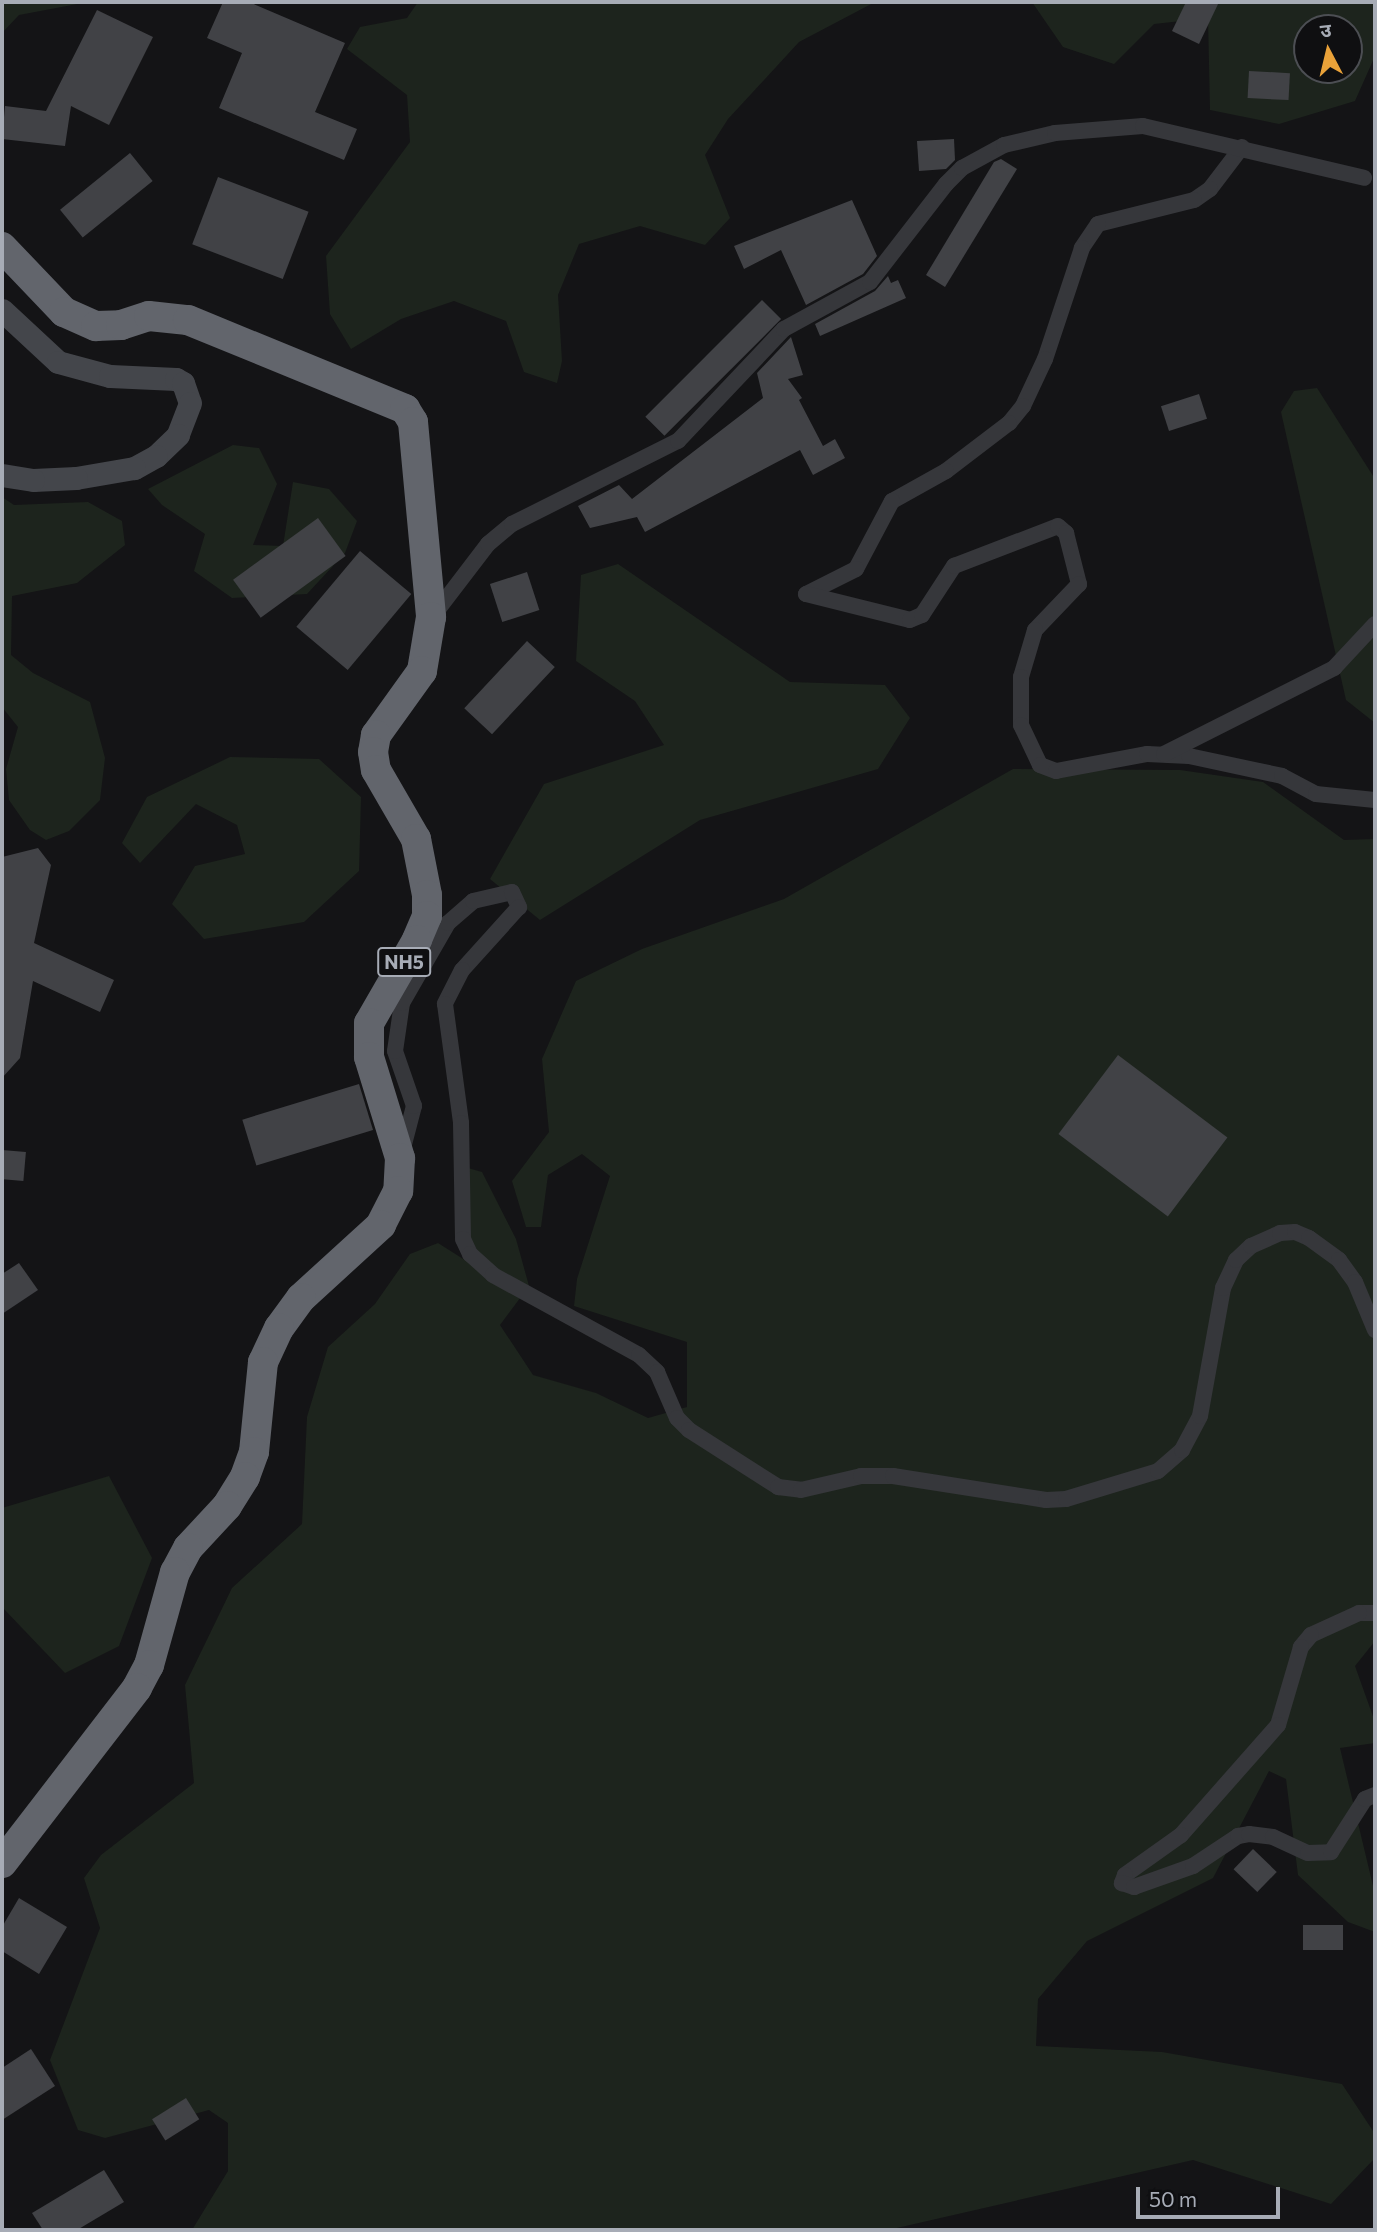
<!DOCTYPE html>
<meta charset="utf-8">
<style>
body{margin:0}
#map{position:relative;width:1377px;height:2232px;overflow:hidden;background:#141416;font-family:Commissioner,"Noto Sans Devanagari",sans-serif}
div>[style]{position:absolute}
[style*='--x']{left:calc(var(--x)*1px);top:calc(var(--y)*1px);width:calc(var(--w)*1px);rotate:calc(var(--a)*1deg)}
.green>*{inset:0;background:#1d241d}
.building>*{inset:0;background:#414246;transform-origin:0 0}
.street>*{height:16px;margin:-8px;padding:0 8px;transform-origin:8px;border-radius:8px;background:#36373b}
.secondary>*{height:23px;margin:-11.5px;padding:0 11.5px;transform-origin:11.5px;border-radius:11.5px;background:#44464b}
.highway>*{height:30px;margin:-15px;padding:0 15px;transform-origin:15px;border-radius:15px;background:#62656c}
span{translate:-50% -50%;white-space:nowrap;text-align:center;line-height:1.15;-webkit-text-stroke:5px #0f0f11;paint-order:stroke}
.shield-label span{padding:2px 5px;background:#0f0f11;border:2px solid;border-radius:5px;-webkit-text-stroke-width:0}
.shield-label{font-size:19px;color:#a7acb6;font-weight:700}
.frame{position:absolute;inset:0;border:4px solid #a7acb6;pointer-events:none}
.north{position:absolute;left:1293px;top:14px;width:70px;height:70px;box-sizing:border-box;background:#0f0f11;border:2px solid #4c4e53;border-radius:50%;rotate:353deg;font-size:19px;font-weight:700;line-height:28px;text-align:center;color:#a7acb6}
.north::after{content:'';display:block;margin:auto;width:24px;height:32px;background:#eaa239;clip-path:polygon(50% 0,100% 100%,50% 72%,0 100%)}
.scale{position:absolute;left:1136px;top:2187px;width:144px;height:32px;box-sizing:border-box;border:4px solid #a7acb6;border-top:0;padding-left:9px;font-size:21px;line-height:24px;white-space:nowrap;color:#a7acb6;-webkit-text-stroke:5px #0f0f11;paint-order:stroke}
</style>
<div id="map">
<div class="green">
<i style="clip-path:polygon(2px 2px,88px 2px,19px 15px,2px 33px)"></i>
<i style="clip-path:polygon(418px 2px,875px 2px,799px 42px,728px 119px,705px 155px,730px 218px,705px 245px,640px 226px,579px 244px,558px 295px,562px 361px,557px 383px,524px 372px,506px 321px,454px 301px,401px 319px,351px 349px,330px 314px,326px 256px,410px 142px,407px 95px,347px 49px,360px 27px,407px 18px)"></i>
<i style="clip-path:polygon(evenodd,1032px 2px,1375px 2px,1375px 56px,1355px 101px,1279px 124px,1210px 110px,1208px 18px,1154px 24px,1114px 64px,1063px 47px,1032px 2px,1307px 28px,1349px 28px,1349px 70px,1307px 70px,1307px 28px)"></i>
<i style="clip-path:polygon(1317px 388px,1375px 479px,1375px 723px,1346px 700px,1281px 412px,1294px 391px)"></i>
<i style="clip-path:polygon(233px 445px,259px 448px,277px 484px,253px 545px,283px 546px,293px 482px,329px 489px,357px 521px,345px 553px,307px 594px,232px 598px,194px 571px,205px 534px,162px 505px,148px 489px)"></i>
<i style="clip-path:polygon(2px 497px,14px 505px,88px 502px,122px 521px,125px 545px,77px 583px,12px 596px,11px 655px,33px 673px,90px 702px,105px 758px,100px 800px,69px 831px,46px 840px,30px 830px,9px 800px,6px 769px,18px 727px,2px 707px)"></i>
<i style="clip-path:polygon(618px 564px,790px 682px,885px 685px,910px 718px,878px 769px,700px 820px,540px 920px,490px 879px,544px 784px,664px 745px,635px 701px,576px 661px,581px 575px)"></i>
<i style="clip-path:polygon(230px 757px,319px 759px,361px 797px,359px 871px,304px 922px,204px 939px,172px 904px,195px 866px,245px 854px,237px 825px,196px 804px,140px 863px,122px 843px,147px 797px)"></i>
<i style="clip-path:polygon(1013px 769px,1180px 770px,1263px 782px,1344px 840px,1375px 839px,1375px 1641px,1355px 1666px,1375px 1722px,1375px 1743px,1340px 1748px,1375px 1894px,1375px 1932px,1348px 1922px,1298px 1875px,1286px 1779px,1269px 1771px,1213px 1878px,1087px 1941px,1038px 1999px,1036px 2046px,1162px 2052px,1342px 2084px,1375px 2134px,1375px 2158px,1331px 2204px,1193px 2160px,888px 2230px,192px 2230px,228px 2171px,228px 2123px,209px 2110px,105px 2138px,78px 2130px,50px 2060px,100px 1928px,84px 1878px,101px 1855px,194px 1783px,185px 1685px,232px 1588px,302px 1524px,307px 1417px,328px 1347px,375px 1304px,410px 1254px,438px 1243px,479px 1269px,462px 1219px,468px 1168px,482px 1172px,516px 1239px,529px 1286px,500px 1325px,533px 1375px,596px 1393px,648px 1418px,687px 1407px,687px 1342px,574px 1306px,577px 1279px,610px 1176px,582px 1154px,548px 1175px,541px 1227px,526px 1227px,512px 1181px,549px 1132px,542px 1059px,576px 981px,642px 949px,784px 899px)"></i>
<i style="clip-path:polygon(109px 1476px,152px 1558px,119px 1646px,65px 1673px,2px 1607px,2px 1508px)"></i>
</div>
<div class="building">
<i style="clip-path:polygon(223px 2px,249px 2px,345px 43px,315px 112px,357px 129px,344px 160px,219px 108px,242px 53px,207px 38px)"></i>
<i style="clip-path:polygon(1186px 2px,1219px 2px,1199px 44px,1172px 31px)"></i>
<i style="clip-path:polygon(97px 10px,153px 37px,109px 125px,71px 106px,65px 146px,2px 139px,5px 106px,46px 111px)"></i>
<i style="left:1249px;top:71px;width:41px;height:27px;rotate:3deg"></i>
<i style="clip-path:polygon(954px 139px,955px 160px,946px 169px,919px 171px,917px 141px)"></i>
<i style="left:130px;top:153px;width:36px;height:90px;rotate:51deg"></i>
<i style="clip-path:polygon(1001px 159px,1017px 169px,945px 287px,926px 275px,994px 162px)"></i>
<i style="left:218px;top:177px;width:97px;height:72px;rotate:21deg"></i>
<i style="clip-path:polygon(852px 200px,877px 256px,863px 274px,806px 305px,781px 250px,744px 269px,734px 246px)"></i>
<i style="clip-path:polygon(888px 276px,891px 283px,898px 280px,906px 298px,820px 336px,815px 324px,875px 291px)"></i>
<i style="left:762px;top:300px;width:27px;height:165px;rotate:45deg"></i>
<i style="clip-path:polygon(791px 337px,803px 375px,788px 379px,802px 398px,799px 400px,823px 446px,835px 439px,845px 458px,813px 475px,800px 450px,645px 532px,637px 517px,590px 528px,578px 506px,619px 485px,632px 499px,763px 398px,757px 373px)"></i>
<i style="left:1199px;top:394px;width:26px;height:40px;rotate:72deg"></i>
<i style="left:318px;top:518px;width:47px;height:105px;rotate:54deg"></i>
<i style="left:360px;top:551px;width:67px;height:99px;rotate:40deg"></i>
<i style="left:527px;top:572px;width:40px;height:39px;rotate:72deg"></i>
<i style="left:527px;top:641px;width:38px;height:92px;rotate:43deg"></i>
<i style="clip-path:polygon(38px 848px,51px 865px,34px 943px,114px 980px,100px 1012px,33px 981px,20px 1058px,2px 1078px,2px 857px)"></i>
<i style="left:1118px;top:1055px;width:137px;height:99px;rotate:37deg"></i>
<i style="left:359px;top:1084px;width:48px;height:122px;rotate:73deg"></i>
<i style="left:2px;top:1150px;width:24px;height:29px;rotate:5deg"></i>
<i style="clip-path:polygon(19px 1263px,38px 1290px,2px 1314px,2px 1274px)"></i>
<i style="left:1253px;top:1849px;width:33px;height:28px;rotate:44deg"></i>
<i style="clip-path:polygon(19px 1898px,67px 1927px,39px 1974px,2px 1951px,2px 1927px)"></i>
<i style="left:1343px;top:1925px;width:25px;height:40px;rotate:90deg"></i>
<i style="clip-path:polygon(31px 2049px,55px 2086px,2px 2120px,2px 2068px)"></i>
<i style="left:186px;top:2098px;width:25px;height:40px;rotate:58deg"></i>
<i style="clip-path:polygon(104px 2170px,124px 2202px,77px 2230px,43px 2230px,32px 2213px)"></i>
</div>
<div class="street">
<i style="--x:1242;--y:147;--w:53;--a:127.3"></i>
<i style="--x:1210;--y:189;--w:19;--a:145"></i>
<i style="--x:1194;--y:200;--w:99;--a:166"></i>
<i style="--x:1098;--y:224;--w:29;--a:124"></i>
<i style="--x:1082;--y:248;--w:117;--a:108.4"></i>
<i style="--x:1045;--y:359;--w:52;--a:115.1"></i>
<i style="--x:1023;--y:406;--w:22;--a:129"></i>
<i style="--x:1009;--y:423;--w:79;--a:142.7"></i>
<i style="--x:946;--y:471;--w:62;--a:150.9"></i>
<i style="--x:892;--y:501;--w:77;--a:117.9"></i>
<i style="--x:856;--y:569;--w:56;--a:153.4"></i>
<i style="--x:806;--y:594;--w:107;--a:14"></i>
<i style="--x:910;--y:620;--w:13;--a:-23"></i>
<i style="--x:922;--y:615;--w:59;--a:-56.9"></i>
<i style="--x:954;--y:566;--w:111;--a:-21"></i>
<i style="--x:1058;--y:526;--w:11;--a:41"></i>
<i style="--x:1066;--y:533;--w:53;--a:75.7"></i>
<i style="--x:1079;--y:584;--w:64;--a:133.7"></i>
<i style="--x:1035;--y:630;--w:49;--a:106.6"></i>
<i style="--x:1021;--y:677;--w:48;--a:90"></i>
<i style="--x:1021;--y:725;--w:44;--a:64.6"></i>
<i style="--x:1040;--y:765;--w:17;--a:21"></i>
<i style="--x:1056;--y:771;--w:93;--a:-10.6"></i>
<i style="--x:1147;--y:754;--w:42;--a:2.7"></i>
<i style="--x:1189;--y:756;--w:95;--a:12.1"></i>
<i style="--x:1282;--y:776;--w:38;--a:28"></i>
<i style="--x:1316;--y:794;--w:59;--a:5.8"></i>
<i style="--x:433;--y:616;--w:91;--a:-52.6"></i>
<i style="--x:488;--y:544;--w:31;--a:-40"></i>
<i style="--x:512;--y:524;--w:186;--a:-26.6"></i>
<i style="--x:678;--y:441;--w:154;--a:-46.6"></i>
<i style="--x:784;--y:329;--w:98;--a:-28.7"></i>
<i style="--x:870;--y:282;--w:124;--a:-52.2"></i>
<i style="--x:946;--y:184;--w:23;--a:-45"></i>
<i style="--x:962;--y:168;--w:48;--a:-28.7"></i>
<i style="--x:1004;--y:145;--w:52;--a:-13.2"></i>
<i style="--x:1055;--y:133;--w:88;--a:-4.5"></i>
<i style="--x:1143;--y:126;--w:227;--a:13.2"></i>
<i style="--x:1164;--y:754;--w:191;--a:-26.8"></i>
<i style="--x:1334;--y:668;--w:60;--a:-47"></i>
<i style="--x:402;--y:1152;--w:48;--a:-75.4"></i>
<i style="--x:414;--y:1106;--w:58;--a:-109.1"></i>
<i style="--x:395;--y:1051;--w:49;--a:-81.7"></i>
<i style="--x:402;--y:1003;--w:92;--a:-60.1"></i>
<i style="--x:448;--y:923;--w:33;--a:-41"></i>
<i style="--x:473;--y:901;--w:40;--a:-13"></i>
<i style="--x:512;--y:892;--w:17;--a:65"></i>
<i style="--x:519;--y:907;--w:85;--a:132.1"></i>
<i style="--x:462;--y:970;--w:38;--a:117"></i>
<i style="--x:445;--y:1004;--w:120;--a:82.3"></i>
<i style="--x:461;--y:1123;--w:116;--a:89"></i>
<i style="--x:463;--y:1239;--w:17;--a:65"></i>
<i style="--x:470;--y:1254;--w:31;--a:42"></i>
<i style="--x:493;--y:1275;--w:166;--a:28.7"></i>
<i style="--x:639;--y:1355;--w:25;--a:43"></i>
<i style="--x:657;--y:1372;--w:50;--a:66.5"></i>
<i style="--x:677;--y:1418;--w:17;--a:45"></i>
<i style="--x:689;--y:1430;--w:106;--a:32.6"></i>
<i style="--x:778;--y:1487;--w:23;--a:7"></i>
<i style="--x:801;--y:1490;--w:62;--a:-13.1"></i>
<i style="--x:861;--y:1476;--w:32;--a:0"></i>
<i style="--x:893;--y:1476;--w:155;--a:8.9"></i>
<i style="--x:1046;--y:1500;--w:20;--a:-3"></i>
<i style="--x:1066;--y:1499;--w:96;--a:-16.9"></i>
<i style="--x:1158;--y:1471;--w:32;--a:-41"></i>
<i style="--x:1182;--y:1450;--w:38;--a:-62"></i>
<i style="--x:1200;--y:1416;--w:130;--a:-79.8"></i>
<i style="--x:1223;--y:1288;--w:31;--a:-65"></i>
<i style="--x:1236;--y:1260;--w:21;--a:-43"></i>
<i style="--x:1251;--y:1246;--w:32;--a:-24"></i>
<i style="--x:1280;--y:1233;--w:15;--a:-4"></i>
<i style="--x:1295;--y:1232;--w:15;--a:23"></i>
<i style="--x:1309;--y:1238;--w:37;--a:36"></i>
<i style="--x:1339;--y:1260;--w:27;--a:54"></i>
<i style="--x:1355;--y:1282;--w:52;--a:67.4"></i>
<i style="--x:1375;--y:1613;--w:16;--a:180"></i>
<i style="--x:1359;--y:1613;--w:53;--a:155.4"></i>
<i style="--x:1311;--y:1635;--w:16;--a:130"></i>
<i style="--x:1301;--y:1647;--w:81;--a:106.4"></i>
<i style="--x:1278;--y:1725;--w:147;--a:131.4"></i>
<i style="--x:1181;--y:1835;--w:69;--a:144.5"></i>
<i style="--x:1125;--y:1875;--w:9;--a:111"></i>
<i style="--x:1122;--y:1883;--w:13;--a:18"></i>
<i style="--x:1134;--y:1887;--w:63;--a:-19.6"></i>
<i style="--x:1193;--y:1866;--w:54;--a:-33.7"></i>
<i style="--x:1238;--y:1836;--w:11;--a:-10"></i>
<i style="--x:1249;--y:1834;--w:24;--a:7"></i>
<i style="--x:1273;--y:1837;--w:38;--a:25"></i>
<i style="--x:1308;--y:1853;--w:23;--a:-2"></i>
<i style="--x:1331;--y:1852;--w:63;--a:-57.3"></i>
<i style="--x:1365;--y:1799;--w:11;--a:-22"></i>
</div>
<div class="secondary">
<i style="--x:2;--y:310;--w:76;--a:42.9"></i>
<i style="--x:58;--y:362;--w:54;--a:15.1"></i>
<i style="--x:110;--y:376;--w:66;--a:2.6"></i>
<i style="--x:176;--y:379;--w:8;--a:30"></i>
<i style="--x:183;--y:383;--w:21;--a:71"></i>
<i style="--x:190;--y:403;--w:34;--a:111"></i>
<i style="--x:178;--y:435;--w:30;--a:136"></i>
<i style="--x:156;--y:456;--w:25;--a:151"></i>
<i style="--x:134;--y:468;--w:59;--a:170.2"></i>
<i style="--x:76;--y:478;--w:43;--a:177.3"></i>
<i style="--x:33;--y:480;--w:31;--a:-171"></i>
</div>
<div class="highway">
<i style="--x:2;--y:247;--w:90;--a:46.4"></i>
<i style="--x:64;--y:312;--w:35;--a:24"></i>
<i style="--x:96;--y:326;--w:25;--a:-2"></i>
<i style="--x:121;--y:325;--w:29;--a:-18"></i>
<i style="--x:149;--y:316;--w:39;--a:6"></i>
<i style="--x:188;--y:320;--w:235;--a:22.3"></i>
<i style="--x:405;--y:409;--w:15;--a:58"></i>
<i style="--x:413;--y:422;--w:196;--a:84.7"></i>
<i style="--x:431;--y:617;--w:55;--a:99.5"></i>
<i style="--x:422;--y:671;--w:79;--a:125.7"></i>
<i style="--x:376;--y:735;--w:17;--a:100"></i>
<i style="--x:373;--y:752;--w:18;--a:81"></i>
<i style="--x:376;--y:770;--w:80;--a:59.9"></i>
<i style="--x:416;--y:839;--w:57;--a:78.9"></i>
<i style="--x:427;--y:895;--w:21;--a:90"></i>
<i style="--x:427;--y:916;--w:26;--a:113"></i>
<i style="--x:417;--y:940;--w:96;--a:120"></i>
<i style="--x:369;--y:1023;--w:34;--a:90"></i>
<i style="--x:369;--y:1057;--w:106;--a:72.9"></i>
<i style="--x:400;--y:1158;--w:33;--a:93"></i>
<i style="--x:398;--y:1191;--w:38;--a:117"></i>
<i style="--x:381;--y:1225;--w:108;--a:137.6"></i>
<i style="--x:301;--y:1298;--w:37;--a:126"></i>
<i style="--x:279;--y:1328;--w:38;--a:115"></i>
<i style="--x:263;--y:1362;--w:90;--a:95.7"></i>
<i style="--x:254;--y:1452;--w:27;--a:110"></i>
<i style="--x:245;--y:1477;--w:34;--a:122"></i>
<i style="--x:227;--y:1506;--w:57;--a:132.9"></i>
<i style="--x:188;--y:1548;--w:27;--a:118"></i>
<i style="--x:175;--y:1572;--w:97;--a:105.6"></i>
<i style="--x:149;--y:1665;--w:26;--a:118"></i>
<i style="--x:137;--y:1688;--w:221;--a:127.6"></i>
</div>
<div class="shield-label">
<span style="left:404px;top:962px">NH5</span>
</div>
<div class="frame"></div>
<div class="north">उ</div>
<div class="scale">50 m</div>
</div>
